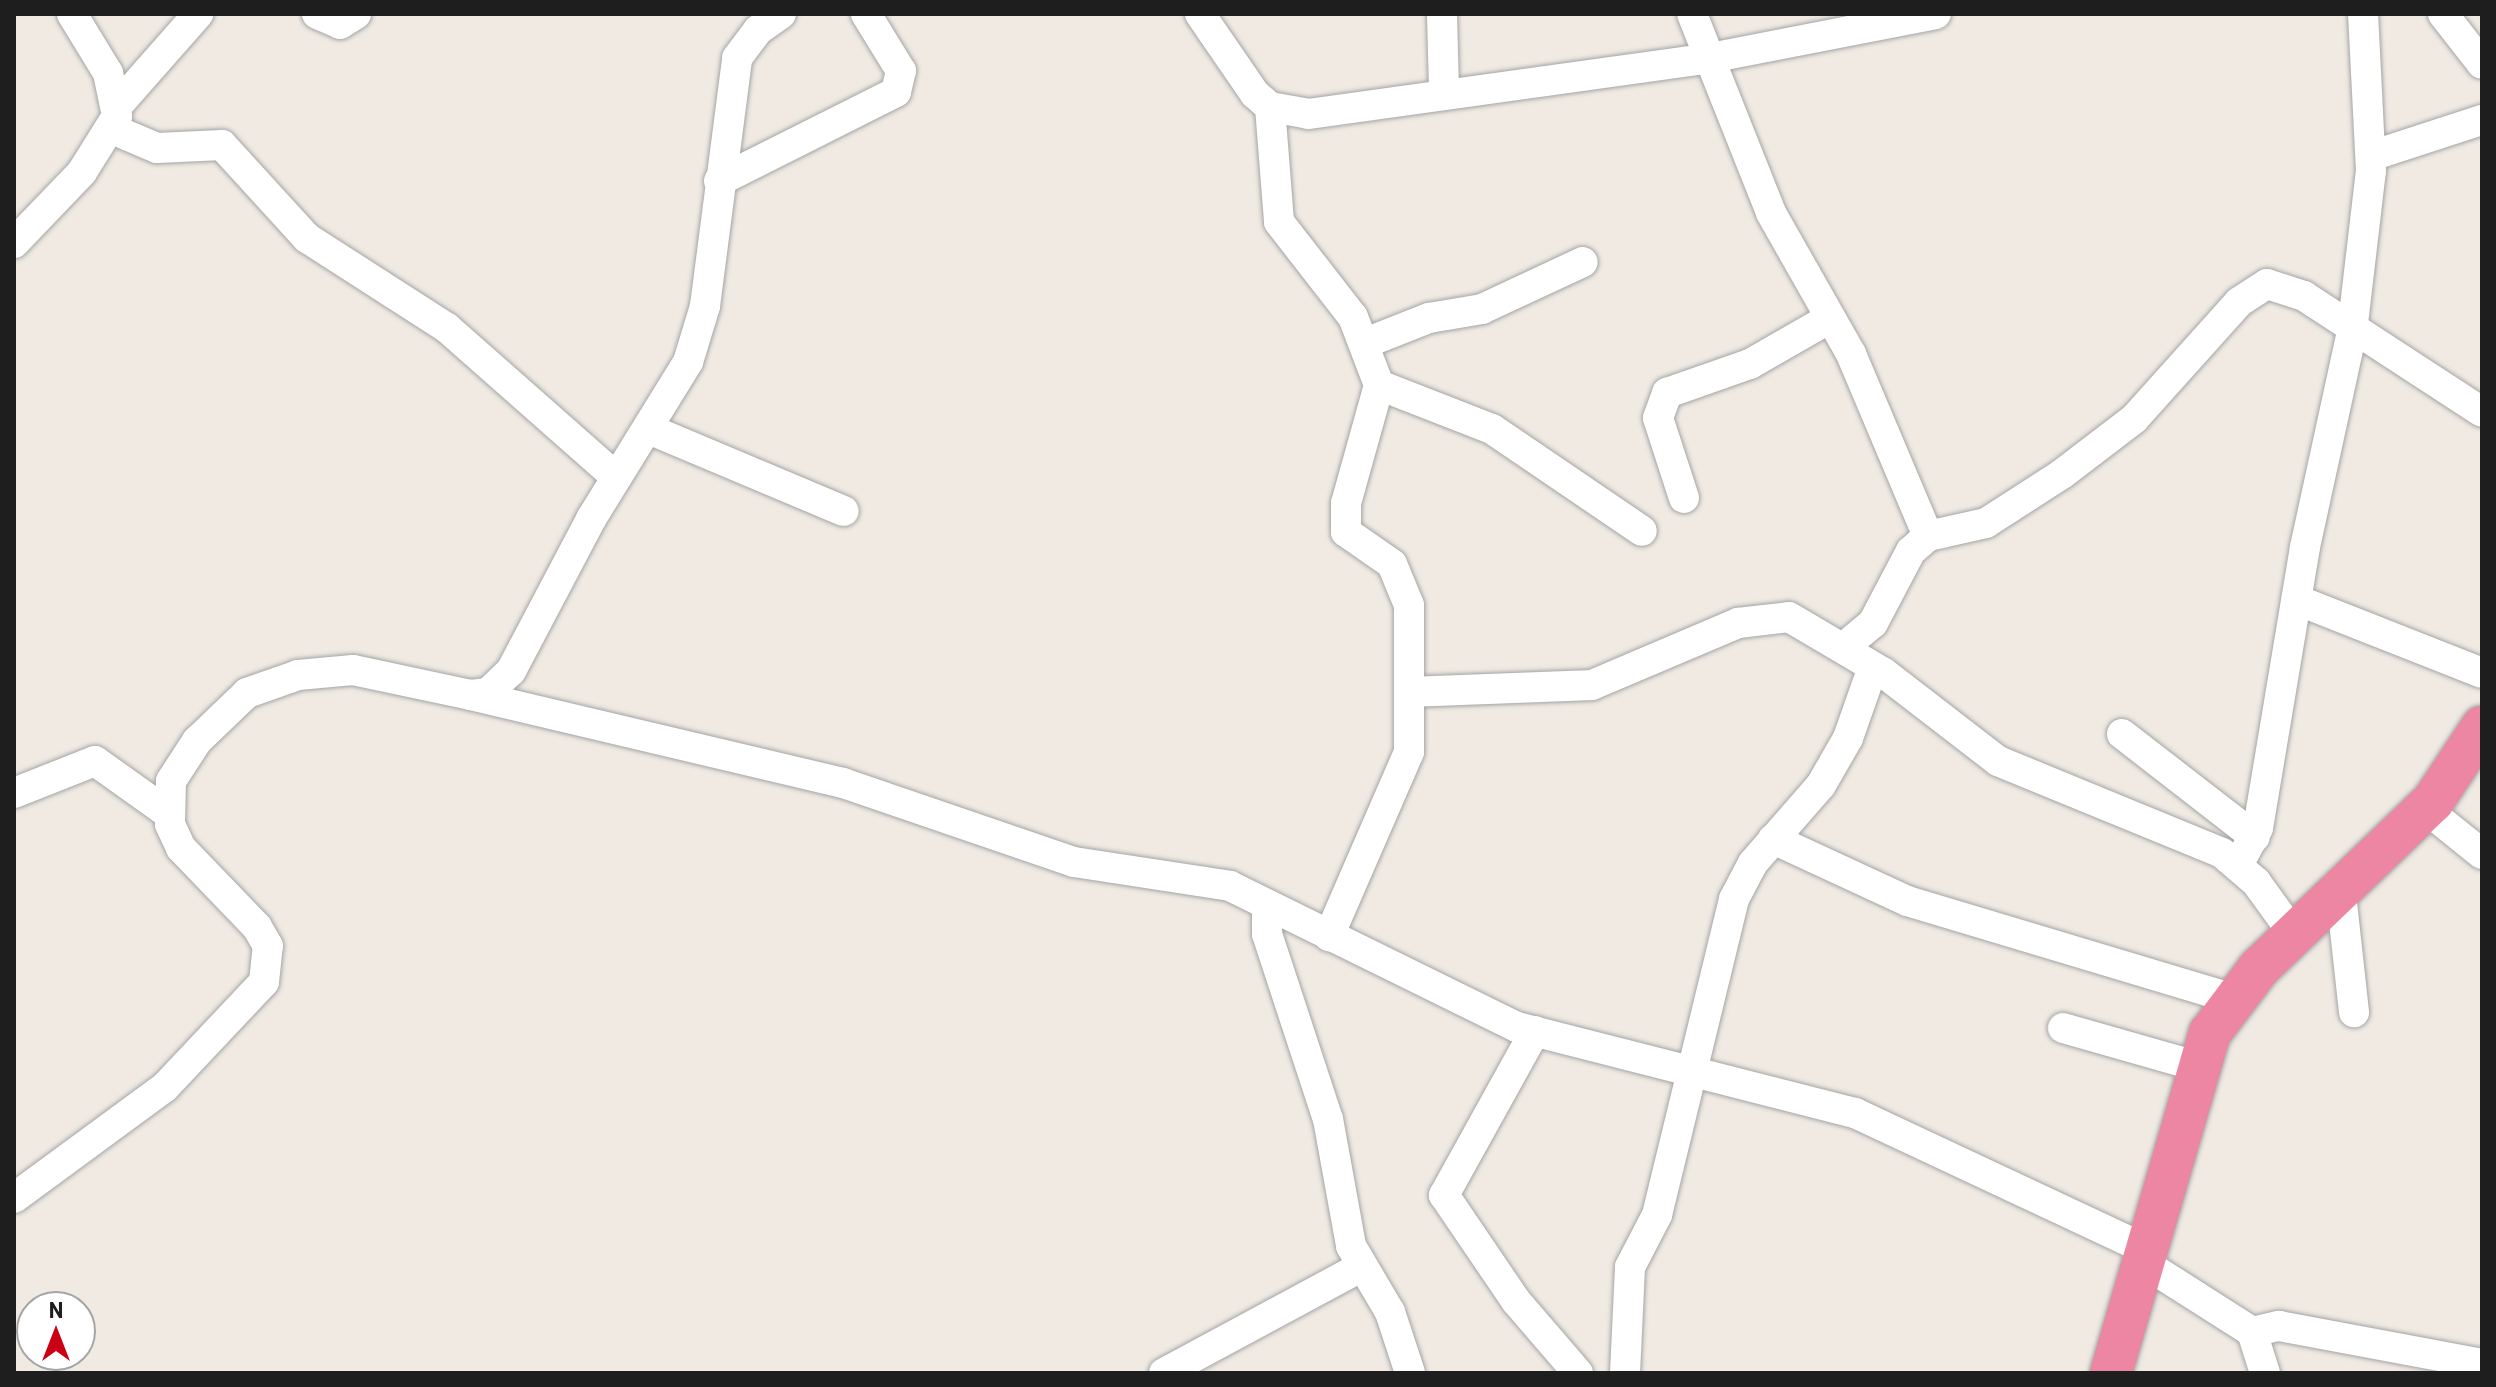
<!DOCTYPE html>
<style>
body{margin:0}
#map{position:relative;width:2496px;height:1387px;overflow:hidden;background:#f0eae3;font-family:Barlow,sans-serif}
div>[style]{position:absolute}
[style*='--x']{left:calc(var(--x)*1px);top:calc(var(--y)*1px);width:calc(var(--w)*1px);rotate:calc(var(--a)*1deg)}
.roads{filter:drop-shadow(0 0 2px #a5a5a5) drop-shadow(0 0 2px #a5a5a5)}
.minor>*{height:30px;margin:-15px;padding:0 15px;transform-origin:15px;border-radius:15px;background:#fff}
.highway>*{height:42px;margin:-21px;padding:0 21px;transform-origin:21px;border-radius:21px;background:#ec86a3}
span{translate:-50% -50%;white-space:nowrap;text-align:center;line-height:1.15;-webkit-text-stroke:6px #fff;paint-order:stroke}
.frame{position:absolute;inset:0;border:16px solid #1e1e1e;pointer-events:none}
.north{position:absolute;left:16px;top:1291px;width:80px;height:80px;box-sizing:border-box;background:#fff;border:2px solid #a5a5a5;border-radius:50%;rotate:0deg;font-size:22px;font-weight:700;line-height:32px;text-align:center;color:#1e1e1e}
.north::after{content:'';display:block;margin:auto;width:28px;height:36px;background:#cc0014;clip-path:polygon(50% 0,100% 100%,50% 72%,0 100%)}
</style>
<div id="map">
<div class="roads">
<div class="minor">
<i style="--x:317;--y:14;--w:25;--a:23"></i>
<i style="--x:340;--y:24;--w:19;--a:-32"></i>
<i style="--x:1200;--y:14;--w:97;--a:55.5"></i>
<i style="--x:1255;--y:94;--w:20;--a:41"></i>
<i style="--x:1270;--y:107;--w:39;--a:10"></i>
<i style="--x:1308;--y:114;--w:406;--a:-7.9"></i>
<i style="--x:1710;--y:58;--w:230;--a:-11"></i>
<i style="--x:1442;--y:14;--w:78;--a:88.5"></i>
<i style="--x:1692;--y:14;--w:214;--a:68.3"></i>
<i style="--x:1771;--y:213;--w:162;--a:60.4"></i>
<i style="--x:1851;--y:354;--w:198;--a:67.1"></i>
<i style="--x:2443;--y:14;--w:63;--a:52"></i>
<i style="--x:117;--y:106;--w:123;--a:-48.6"></i>
<i style="--x:1270;--y:107;--w:115;--a:85.5"></i>
<i style="--x:1279;--y:222;--w:120;--a:52.1"></i>
<i style="--x:1353;--y:317;--w:73;--a:69.1"></i>
<i style="--x:1379;--y:385;--w:123;--a:105.6"></i>
<i style="--x:1346;--y:503;--w:29;--a:90"></i>
<i style="--x:1346;--y:532;--w:56;--a:34.8"></i>
<i style="--x:1392;--y:564;--w:44;--a:67.5"></i>
<i style="--x:1409;--y:605;--w:147;--a:90"></i>
<i style="--x:1409;--y:752;--w:201;--a:113.5"></i>
<i style="--x:112;--y:129;--w:49;--a:22.9"></i>
<i style="--x:157;--y:148;--w:65;--a:-2.6"></i>
<i style="--x:222;--y:145;--w:126;--a:47.6"></i>
<i style="--x:307;--y:238;--w:166;--a:32.7"></i>
<i style="--x:447;--y:328;--w:225;--a:41.4"></i>
<i style="--x:2371;--y:156;--w:117;--a:-18"></i>
<i style="--x:719;--y:181;--w:198;--a:-26.7"></i>
<i style="--x:896;--y:92;--w:22;--a:-77"></i>
<i style="--x:901;--y:71;--w:67;--a:-121.6"></i>
<i style="--x:14;--y:243;--w:98;--a:-46.2"></i>
<i style="--x:82;--y:172;--w:66;--a:-58"></i>
<i style="--x:117;--y:116;--w:44;--a:-101.8"></i>
<i style="--x:108;--y:73;--w:69;--a:-121.4"></i>
<i style="--x:1368;--y:342;--w:66;--a:-21.5"></i>
<i style="--x:1429;--y:318;--w:54;--a:-9.6"></i>
<i style="--x:1482;--y:309;--w:111;--a:-25"></i>
<i style="--x:1379;--y:385;--w:121;--a:21.3"></i>
<i style="--x:1492;--y:429;--w:181;--a:34.2"></i>
<i style="--x:651;--y:430;--w:209;--a:22.8"></i>
<i style="--x:1684;--y:498;--w:84;--a:-108"></i>
<i style="--x:1658;--y:418;--w:27;--a:-70"></i>
<i style="--x:1667;--y:393;--w:88;--a:-19.3"></i>
<i style="--x:1750;--y:364;--w:92;--a:-29.9"></i>
<i style="--x:2297;--y:600;--w:199;--a:21.5"></i>
<i style="--x:1843;--y:648;--w:39;--a:-40"></i>
<i style="--x:1873;--y:623;--w:81;--a:-62.2"></i>
<i style="--x:1911;--y:551;--w:23;--a:-41"></i>
<i style="--x:1928;--y:536;--w:59;--a:-12.6"></i>
<i style="--x:1986;--y:523;--w:90;--a:-32.8"></i>
<i style="--x:2062;--y:474;--w:91;--a:-37.4"></i>
<i style="--x:2134;--y:419;--w:157;--a:-48.1"></i>
<i style="--x:2239;--y:302;--w:33;--a:-33"></i>
<i style="--x:2267;--y:284;--w:39;--a:18"></i>
<i style="--x:2304;--y:296;--w:212;--a:33.1"></i>
<i style="--x:1410;--y:692;--w:182;--a:-2.2"></i>
<i style="--x:1592;--y:685;--w:159;--a:-23"></i>
<i style="--x:1738;--y:623;--w:51;--a:-6.7"></i>
<i style="--x:1789;--y:617;--w:110;--a:30.5"></i>
<i style="--x:1884;--y:673;--w:144;--a:37.7"></i>
<i style="--x:1998;--y:761;--w:242;--a:22.3"></i>
<i style="--x:2222;--y:853;--w:45;--a:40.5"></i>
<i style="--x:2256;--y:882;--w:67;--a:54.2"></i>
<i style="--x:471;--y:695;--w:382;--a:13.3"></i>
<i style="--x:843;--y:783;--w:244;--a:18.9"></i>
<i style="--x:1074;--y:862;--w:158;--a:8.7"></i>
<i style="--x:1230;--y:886;--w:320;--a:26.2"></i>
<i style="--x:1517;--y:1027;--w:349;--a:14.3"></i>
<i style="--x:1855;--y:1113;--w:326;--a:25.1"></i>
<i style="--x:2122;--y:734;--w:168;--a:37.8"></i>
<i style="--x:14;--y:793;--w:87;--a:-21.6"></i>
<i style="--x:95;--y:761;--w:90;--a:35.5"></i>
<i style="--x:2426;--y:809;--w:72;--a:38.8"></i>
<i style="--x:1773;--y:839;--w:148;--a:24.8"></i>
<i style="--x:1907;--y:901;--w:338;--a:16.7"></i>
<i style="--x:2238;--y:865;--w:42;--a:-61.6"></i>
<i style="--x:2258;--y:828;--w:285;--a:-80.5"></i>
<i style="--x:2305;--y:547;--w:220;--a:-77.7"></i>
<i style="--x:2352;--y:332;--w:162;--a:-83.3"></i>
<i style="--x:2371;--y:171;--w:157;--a:-92.9"></i>
<i style="--x:2341;--y:894;--w:119;--a:83.7"></i>
<i style="--x:1267;--y:905;--w:29;--a:90"></i>
<i style="--x:1267;--y:934;--w:195;--a:71.8"></i>
<i style="--x:1328;--y:1119;--w:129;--a:79.7"></i>
<i style="--x:1351;--y:1246;--w:77;--a:59.4"></i>
<i style="--x:1390;--y:1312;--w:64;--a:71.8"></i>
<i style="--x:2063;--y:1028;--w:138;--a:15.9"></i>
<i style="--x:1535;--y:1031;--w:188;--a:119"></i>
<i style="--x:1444;--y:1195;--w:128;--a:55.8"></i>
<i style="--x:1516;--y:1301;--w:95;--a:49.3"></i>
<i style="--x:14;--y:1198;--w:187;--a:-36.3"></i>
<i style="--x:165;--y:1087;--w:144;--a:-46.7"></i>
<i style="--x:264;--y:982;--w:36;--a:-84"></i>
<i style="--x:268;--y:946;--w:22;--a:-120"></i>
<i style="--x:257;--y:927;--w:110;--a:-133.9"></i>
<i style="--x:181;--y:848;--w:26;--a:-115"></i>
<i style="--x:170;--y:824;--w:43;--a:-88.7"></i>
<i style="--x:171;--y:781;--w:48;--a:-57"></i>
<i style="--x:197;--y:741;--w:69;--a:-43.8"></i>
<i style="--x:247;--y:693;--w:54;--a:-19.4"></i>
<i style="--x:298;--y:675;--w:55;--a:-5.2"></i>
<i style="--x:353;--y:670;--w:121;--a:12"></i>
<i style="--x:471;--y:695;--w:17;--a:-7"></i>
<i style="--x:488;--y:693;--w:32;--a:-44"></i>
<i style="--x:511;--y:671;--w:172;--a:-62.2"></i>
<i style="--x:591;--y:519;--w:185;--a:-58.3"></i>
<i style="--x:688;--y:362;--w:59;--a:-73.1"></i>
<i style="--x:705;--y:306;--w:250;--a:-82.6"></i>
<i style="--x:737;--y:58;--w:35;--a:-53"></i>
<i style="--x:758;--y:30;--w:28;--a:-35"></i>
<i style="--x:2147;--y:1265;--w:125;--a:32.5"></i>
<i style="--x:2252;--y:1332;--w:28;--a:-13"></i>
<i style="--x:2279;--y:1326;--w:207;--a:10.6"></i>
<i style="--x:2252;--y:1332;--w:43;--a:72.4"></i>
<i style="--x:1164;--y:1373;--w:221;--a:-28.3"></i>
<i style="--x:1625;--y:1373;--w:106;--a:-87.3"></i>
<i style="--x:1630;--y:1267;--w:59;--a:-62.6"></i>
<i style="--x:1657;--y:1215;--w:325;--a:-76.3"></i>
<i style="--x:1734;--y:899;--w:41;--a:-62.2"></i>
<i style="--x:1753;--y:863;--w:103;--a:-48.9"></i>
<i style="--x:1821;--y:785;--w:54;--a:-60.1"></i>
<i style="--x:1848;--y:738;--w:75;--a:-70.6"></i>
</div>
<div class="highway">
<i style="--x:2111;--y:1373;--w:354;--a:-73.8"></i>
<i style="--x:2210;--y:1033;--w:81;--a:-53"></i>
<i style="--x:2259;--y:968;--w:241;--a:-43.8"></i>
<i style="--x:2433;--y:801;--w:89;--a:-56.5"></i>
</div>
</div>
<div class="frame"></div>
<div class="north">N</div>
</div>
